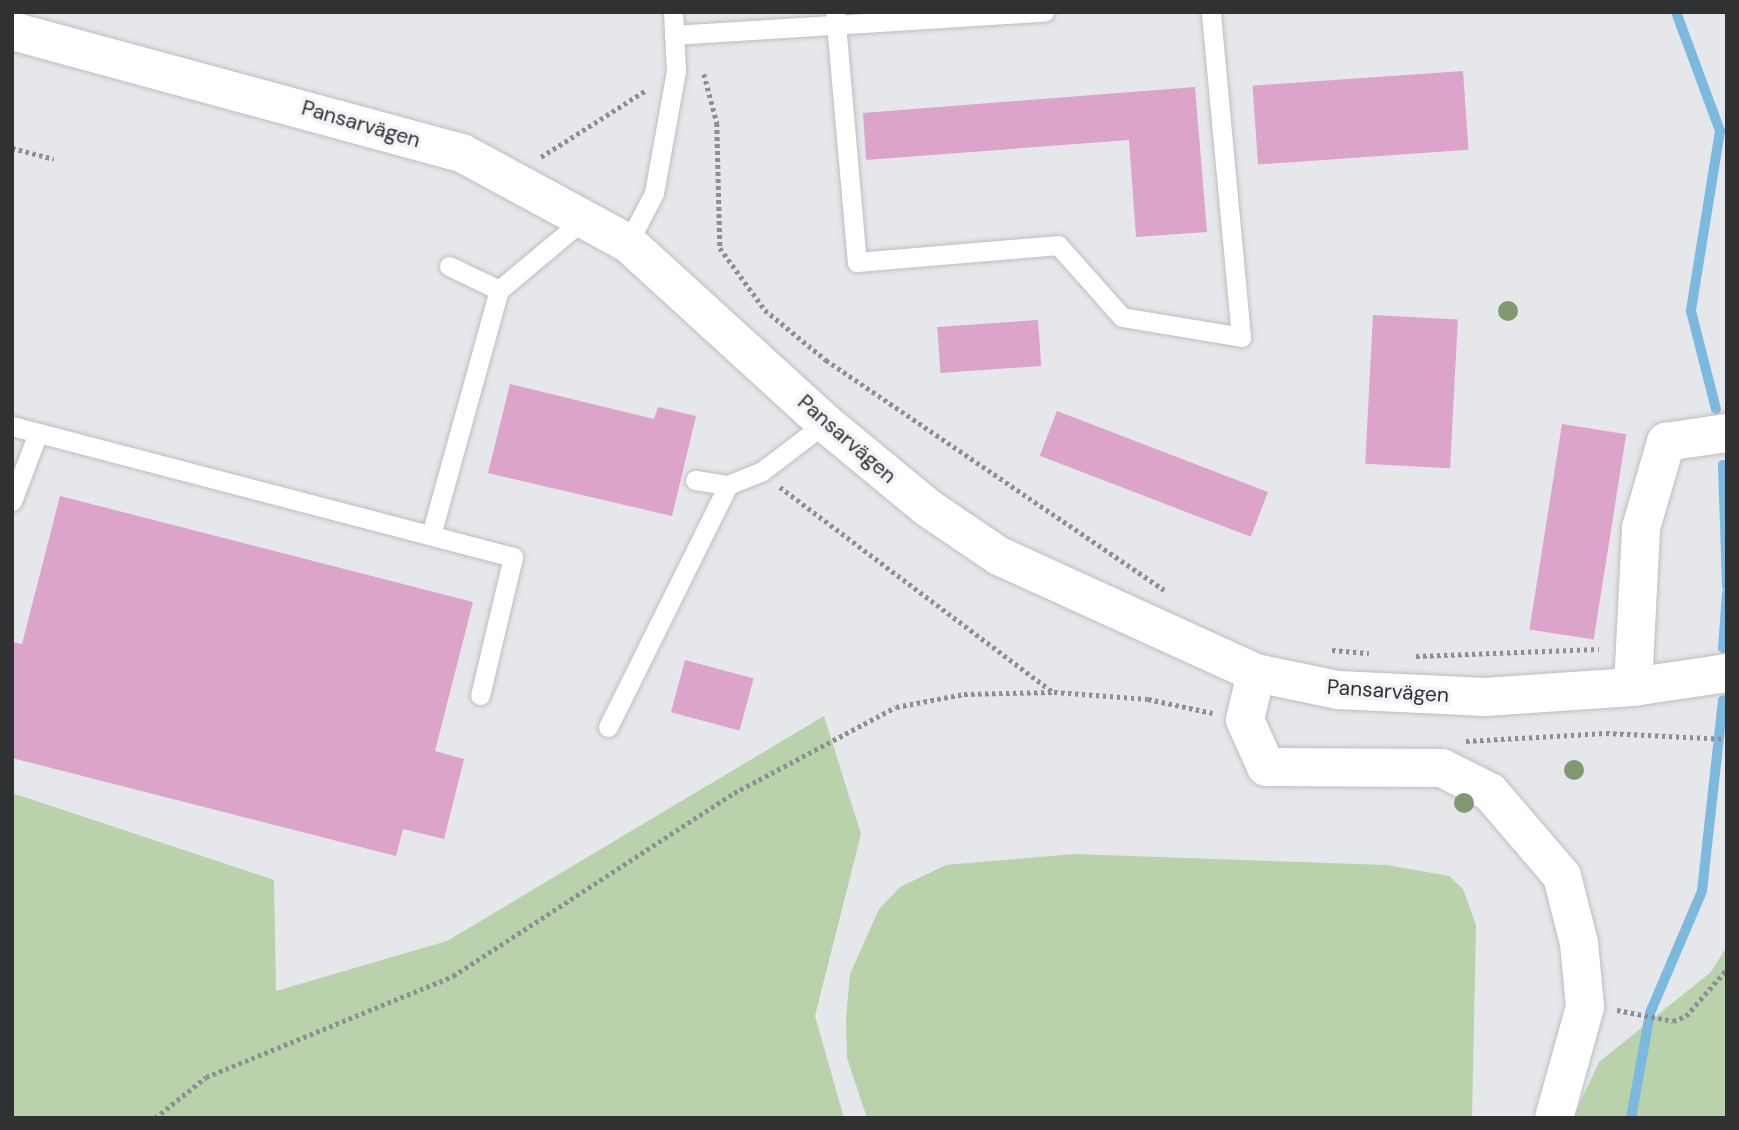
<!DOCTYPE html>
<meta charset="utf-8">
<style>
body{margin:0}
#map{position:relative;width:1739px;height:1130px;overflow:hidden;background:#e5e7ea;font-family:"DM Sans",sans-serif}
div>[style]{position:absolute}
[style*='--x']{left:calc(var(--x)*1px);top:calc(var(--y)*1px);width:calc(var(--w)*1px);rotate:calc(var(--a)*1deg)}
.green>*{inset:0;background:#b9d2ab}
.stream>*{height:10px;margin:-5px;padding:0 5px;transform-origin:5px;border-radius:5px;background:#7cb9df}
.building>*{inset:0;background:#dca4ca;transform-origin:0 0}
.path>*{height:4.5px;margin-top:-2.25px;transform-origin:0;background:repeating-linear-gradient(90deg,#8d8f91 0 3.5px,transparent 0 7px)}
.roads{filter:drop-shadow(0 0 2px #bdbec1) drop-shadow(0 0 2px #bdbec1)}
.lane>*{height:19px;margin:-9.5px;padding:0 9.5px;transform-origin:9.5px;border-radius:9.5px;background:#fff}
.street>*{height:38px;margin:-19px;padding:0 19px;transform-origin:19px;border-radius:19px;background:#fff}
.trees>*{width:20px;height:20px;margin:-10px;border-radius:50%;background:#819970}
span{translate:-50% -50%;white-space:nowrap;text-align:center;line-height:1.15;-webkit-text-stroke:7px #f3f4f7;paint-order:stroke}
.street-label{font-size:21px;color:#303132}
.frame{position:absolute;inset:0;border:14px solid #303132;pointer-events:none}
</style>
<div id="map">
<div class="green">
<i style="clip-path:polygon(824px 716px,861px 834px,815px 1016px,844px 1118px,12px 1118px,12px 793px,274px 880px,276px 991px,447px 941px)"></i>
<i style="clip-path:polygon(1074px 854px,1387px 865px,1449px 876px,1463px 889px,1476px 925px,1472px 1118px,867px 1118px,847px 1058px,846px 1019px,850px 974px,879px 909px,900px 887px,946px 865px)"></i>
<i style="clip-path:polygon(1727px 946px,1727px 1118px,1573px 1118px,1599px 1062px,1711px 972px)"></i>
</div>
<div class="stream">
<i style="--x:1676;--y:12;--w:127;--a:69.7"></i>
<i style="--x:1720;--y:131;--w:182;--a:99.2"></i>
<i style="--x:1691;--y:311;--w:101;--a:75.7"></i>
<i style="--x:1723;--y:465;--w:121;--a:88.1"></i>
<i style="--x:1723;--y:648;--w:55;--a:-85.8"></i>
<i style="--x:1631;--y:1118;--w:107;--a:-79.7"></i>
<i style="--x:1650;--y:1013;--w:133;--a:-66.9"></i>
<i style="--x:1702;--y:891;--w:192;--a:-83.7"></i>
</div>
<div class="building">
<i style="left:1463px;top:71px;width:79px;height:211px;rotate:86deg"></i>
<i style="clip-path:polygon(1195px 87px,1207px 232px,1136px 237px,1129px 140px,866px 160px,863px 113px)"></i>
<i style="left:1373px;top:315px;width:85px;height:149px;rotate:3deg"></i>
<i style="left:1038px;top:320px;width:46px;height:101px;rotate:86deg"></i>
<i style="clip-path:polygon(510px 384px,654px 419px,658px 407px,696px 416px,672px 516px,488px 473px)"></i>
<i style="left:1057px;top:411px;width:226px;height:48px;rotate:21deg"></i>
<i style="left:1562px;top:424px;width:65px;height:208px;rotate:9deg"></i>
<i style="clip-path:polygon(60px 496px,473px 602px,435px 751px,464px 759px,444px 839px,403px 829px,396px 856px,12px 758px,12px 642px,22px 644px)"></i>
<i style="left:685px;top:660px;width:71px;height:54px;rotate:15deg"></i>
</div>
<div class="path">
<i style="--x:704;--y:74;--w:51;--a:75.1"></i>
<i style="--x:717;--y:123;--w:125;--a:88.6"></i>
<i style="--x:720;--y:248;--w:77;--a:54"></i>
<i style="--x:765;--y:310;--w:79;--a:39.3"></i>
<i style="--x:826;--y:360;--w:409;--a:34.2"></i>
<i style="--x:12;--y:148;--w:43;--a:14.7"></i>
<i style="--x:541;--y:157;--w:125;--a:-32.5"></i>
<i style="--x:780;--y:487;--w:341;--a:36.9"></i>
<i style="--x:1332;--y:650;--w:37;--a:5"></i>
<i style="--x:1416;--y:656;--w:183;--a:-2.2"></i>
<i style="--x:1466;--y:741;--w:140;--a:-3.3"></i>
<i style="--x:1606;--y:733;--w:121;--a:2.8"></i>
<i style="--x:1617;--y:1010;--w:57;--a:11.1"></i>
<i style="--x:1673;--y:1021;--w:14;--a:-21"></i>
<i style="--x:1686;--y:1016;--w:62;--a:-48.9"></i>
<i style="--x:155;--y:1118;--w:65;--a:-38.8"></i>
<i style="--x:206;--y:1077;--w:267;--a:-22.2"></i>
<i style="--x:453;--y:976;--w:335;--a:-33.1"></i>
<i style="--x:734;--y:793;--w:183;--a:-28"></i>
<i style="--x:896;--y:707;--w:69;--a:-10.8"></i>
<i style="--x:964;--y:694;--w:90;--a:-1.3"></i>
<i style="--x:1054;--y:692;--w:94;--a:4.3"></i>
<i style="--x:1148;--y:699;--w:66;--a:12.2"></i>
</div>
<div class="roads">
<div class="lane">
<i style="--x:835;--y:12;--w:251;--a:85"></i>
<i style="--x:857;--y:262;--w:202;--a:-4.8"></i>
<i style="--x:1058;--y:245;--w:96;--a:48.4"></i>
<i style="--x:1122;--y:317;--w:121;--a:9.5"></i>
<i style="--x:1241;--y:337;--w:326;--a:-95.3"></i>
<i style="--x:674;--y:35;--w:371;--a:-3.6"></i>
<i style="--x:628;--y:243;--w:56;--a:-62.5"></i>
<i style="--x:654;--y:193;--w:124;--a:-79.8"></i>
<i style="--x:676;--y:71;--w:59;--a:-92.9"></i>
<i style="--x:449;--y:266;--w:55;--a:25.6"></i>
<i style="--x:12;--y:426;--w:518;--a:14.65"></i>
<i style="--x:513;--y:557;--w:142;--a:103.4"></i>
<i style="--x:695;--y:480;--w:33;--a:9"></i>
<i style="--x:728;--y:485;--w:35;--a:-22"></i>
<i style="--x:761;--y:472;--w:81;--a:-37.4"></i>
<i style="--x:12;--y:501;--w:73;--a:-69.1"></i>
<i style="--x:431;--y:535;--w:254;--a:-74.5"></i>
<i style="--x:499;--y:290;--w:111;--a:-39.9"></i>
<i style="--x:608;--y:727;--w:270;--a:-63.6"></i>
</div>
<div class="street">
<i style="--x:12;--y:31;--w:466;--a:15.2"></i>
<i style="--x:462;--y:153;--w:189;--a:28.5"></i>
<i style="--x:628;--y:243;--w:267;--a:42.4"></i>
<i style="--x:825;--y:423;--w:134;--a:39.5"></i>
<i style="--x:928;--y:508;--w:86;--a:34.1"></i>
<i style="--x:999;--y:556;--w:282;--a:24.5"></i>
<i style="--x:1256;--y:673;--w:84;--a:11.7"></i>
<i style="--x:1338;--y:690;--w:147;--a:2.7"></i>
<i style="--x:1485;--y:697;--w:148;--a:-3.9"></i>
<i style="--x:1633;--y:687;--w:95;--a:-8.5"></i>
<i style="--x:1256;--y:673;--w:48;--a:103.2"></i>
<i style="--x:1245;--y:720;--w:51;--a:65.9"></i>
<i style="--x:1266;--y:767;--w:176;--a:0.3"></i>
<i style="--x:1442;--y:768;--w:54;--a:26.6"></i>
<i style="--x:1490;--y:792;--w:111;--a:49.4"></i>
<i style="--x:1562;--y:876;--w:69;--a:75.8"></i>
<i style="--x:1579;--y:943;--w:64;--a:84.6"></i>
<i style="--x:1585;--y:1007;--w:115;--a:105.6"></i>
<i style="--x:1633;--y:687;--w:159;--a:-87.1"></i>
<i style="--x:1641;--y:528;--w:90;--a:-73.8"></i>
<i style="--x:1666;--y:442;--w:62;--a:-8.4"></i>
</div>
</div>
<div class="trees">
<i style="left:1508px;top:311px"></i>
<i style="left:1574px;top:770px"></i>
<i style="left:1464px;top:803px"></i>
</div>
<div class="street-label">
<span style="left:361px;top:124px;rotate:16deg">Pansarvägen</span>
<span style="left:847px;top:439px;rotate:41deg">Pansarvägen</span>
<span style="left:1388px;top:691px;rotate:4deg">Pansarvägen</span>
</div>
<div class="frame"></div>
</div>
